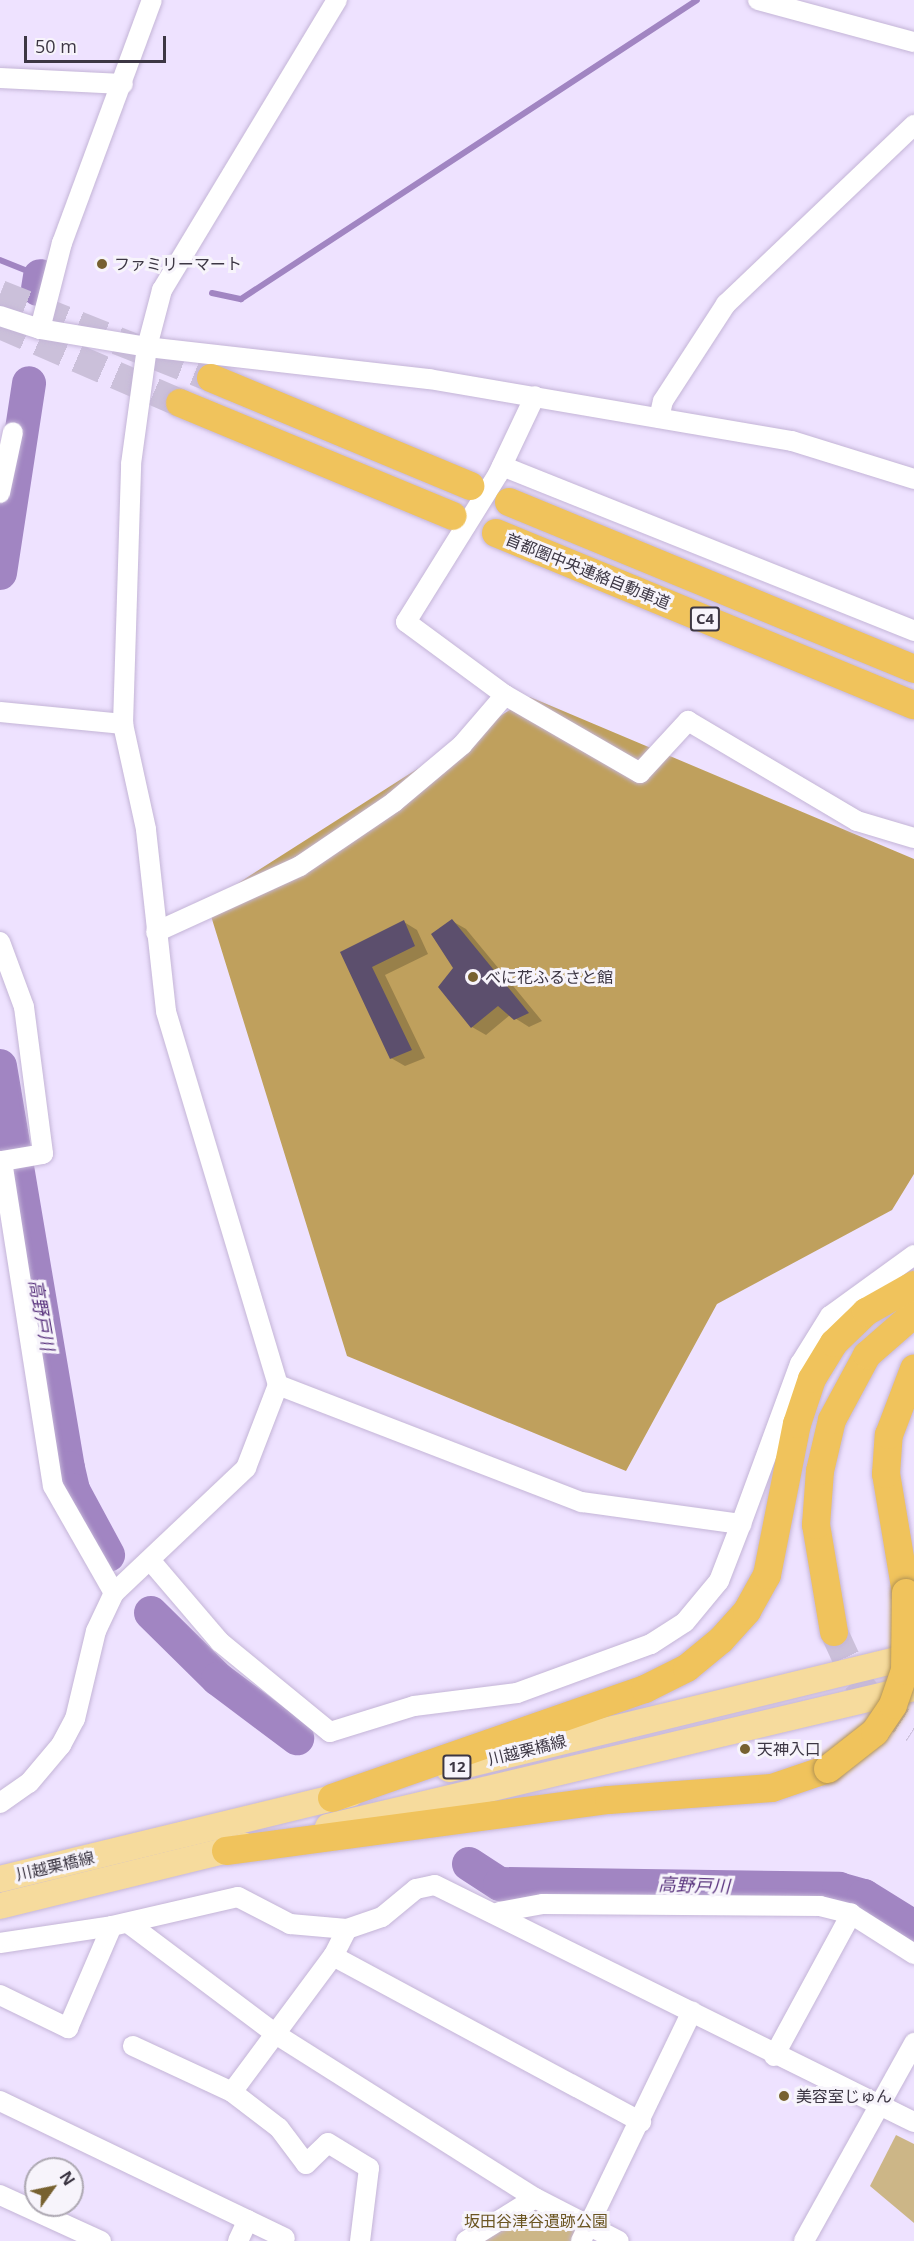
<!DOCTYPE html>
<meta charset="utf-8">
<style>
body{margin:0}
#map{position:relative;width:914px;height:2241px;overflow:hidden;background:#eee2ff;font-family:"Open Sans","Noto Sans JP",sans-serif}
div>[style]{position:absolute}
[style*='--x']{left:calc(var(--x)*1px);top:calc(var(--y)*1px);width:calc(var(--w)*1px);rotate:calc(var(--a)*1deg)}
.green>*{inset:0;background:#ccb687}
.forest>*{inset:0;background:#bfa05d}
.shadow>*{inset:0;background:#0003}
.stream>*{height:6px;margin:-3px;padding:0 3px;transform-origin:3px;border-radius:3px;background:#a185c2}
.river>*{height:34px;margin:-17px;padding:0 17px;transform-origin:17px;border-radius:17px;background:#a185c2}
.building>*{inset:0;background:#5c4f6d}
.highway-tunnel>*{height:28px;margin-top:-14px;transform-origin:0;background:repeating-linear-gradient(90deg,#cbc0da 0 28px,transparent 0 42px)}
.roads{filter:drop-shadow(0 0 2px #c4b5d7) drop-shadow(0 0 2px #c4b5d7)}
.minor>*{height:20px;margin:-10px;padding:0 10px;transform-origin:10px;border-radius:10px;background:#fff}
.major>*{height:26px;margin:-13px;padding:0 13px;transform-origin:13px;border-radius:13px;background:#f6db9d}
.highway>*{height:28px;margin:-14px;padding:0 14px;transform-origin:14px;border-radius:14px;background:#f0c35c}
.bridges{filter:drop-shadow(0 0 2px #b19254) drop-shadow(0 0 2px #b19254)}
.highway-bridge>*{height:28px;margin:-14px;padding:0 14px;transform-origin:14px;border-radius:14px;background:#f0c35c}
.dots>*{width:16px;height:16px;translate:-50% -50%;box-sizing:border-box;border:3px solid #f7f4fb;border-radius:50%}
span{translate:-50% -50%;white-space:nowrap;text-align:center;line-height:1.15;-webkit-text-stroke:6px #f7f4fb;paint-order:stroke}
.shield-label span{padding:2px 4px;background:#f7f4fb;border:2px solid;border-radius:4px;-webkit-text-stroke-width:0}
.shield-label{font-size:15px;color:#3d3744;font-weight:700}
.poi-label{font-size:16px;color:#3d3744}
.left{translate:0 -50%;text-align:left}
.street-label{font-size:16px;color:#3d3744}
.park-label{font-size:16px;color:#6b5522}
.water-label{font-size:18px;color:#5a347e;font-style:italic}
.north{position:absolute;left:24px;top:2157px;width:60px;height:60px;box-sizing:border-box;background:#f7f4fb;border:2px solid #ada8b2;border-radius:50%;rotate:57deg;font-size:16px;font-weight:700;line-height:24px;text-align:center;color:#3d3744}
.north::after{content:'';display:block;margin:auto;width:21px;height:27px;background:#776130;clip-path:polygon(50% 0,100% 100%,50% 72%,0 100%)}
.scale{position:absolute;left:24px;top:36px;width:142px;height:27px;box-sizing:border-box;border:3px solid #3d3744;border-top:0;padding-left:8px;font-size:18px;line-height:21px;white-space:nowrap;color:#3d3744;-webkit-text-stroke:4px #f7f4fb;paint-order:stroke}
</style>
<div id="map">
<div class="green">
<i style="clip-path:polygon(896px 2135px,914px 2144px,914px 2223px,870px 2186px)"></i>
<i style="clip-path:polygon(535px 2198px,589px 2225px,581px 2241px,472px 2241px)"></i>
</div>
<div class="forest">
<i style="clip-path:polygon(530px 697px,914px 859px,914px 1174px,892px 1210px,717px 1304px,626px 1471px,347px 1356px,207px 903px)"></i>
</div>
<div class="shadow">
<i style="clip-path:polygon(452px 921px,466px 929px,542px 1021px,529px 1027px,510px 1015px,486px 1035px,472px 1027px,440px 987px,455px 968px)"></i>
<i style="clip-path:polygon(404px 922px,417px 930px,428px 954px,385px 975px,425px 1058px,405px 1066px,391px 1058px,342px 953px)"></i>
</div>
<div class="stream">
<i style="--x:0;--y:260;--w:43;--a:21.8"></i>
<i style="--x:212;--y:293;--w:30;--a:12"></i>
<i style="--x:241;--y:299;--w:545;--a:-33.25"></i>
</div>
<div class="river">
<i style="--x:38;--y:289;--w:13;--a:-81"></i>
<i style="--x:0;--y:573;--w:192;--a:-81.3"></i>
<i style="--x:0;--y:1066;--w:408;--a:80.4"></i>
<i style="--x:68;--y:1468;--w:23;--a:77"></i>
<i style="--x:73;--y:1490;--w:74;--a:61.7"></i>
<i style="--x:151;--y:1613;--w:94;--a:44.6"></i>
<i style="--x:218;--y:1679;--w:99;--a:36.8"></i>
<i style="--x:469;--y:1864;--w:37;--a:33"></i>
<i style="--x:500;--y:1884;--w:339;--a:0.8"></i>
<i style="--x:839;--y:1889;--w:26;--a:16"></i>
<i style="--x:864;--y:1896;--w:59;--a:31.8"></i>
</div>
<div class="building">
<i style="clip-path:polygon(452px 919px,529px 1013px,514px 1020px,498px 1006px,471px 1028px,438px 987px,453px 968px,431px 934px)"></i>
<i style="clip-path:polygon(404px 920px,415px 946px,372px 967px,412px 1050px,390px 1059px,340px 952px)"></i>
</div>
<div class="highway-tunnel">
<i style="--x:0;--y:294;--w:227;--a:21.7"></i>
<i style="--x:0;--y:325;--w:196;--a:23.4"></i>
<i style="--x:834;--y:1632;--w:53;--a:65.4"></i>
<i style="--x:856;--y:1680;--w:34;--a:50"></i>
<i style="--x:878;--y:1706;--w:43;--a:32.6"></i>
</div>
<div class="roads">
<div class="minor">
<i style="--x:758;--y:0;--w:162;--a:15.1"></i>
<i style="--x:0;--y:78;--w:123;--a:2.8"></i>
<i style="--x:0;--y:316;--w:42;--a:18"></i>
<i style="--x:40;--y:329;--w:109;--a:9.5"></i>
<i style="--x:147;--y:347;--w:284;--a:6.5"></i>
<i style="--x:429;--y:379;--w:368;--a:9.7"></i>
<i style="--x:792;--y:441;--w:128;--a:17.3"></i>
<i style="--x:40;--y:329;--w:89;--a:-75.7"></i>
<i style="--x:62;--y:243;--w:259;--a:-69.7"></i>
<i style="--x:659;--y:418;--w:17;--a:-77"></i>
<i style="--x:663;--y:401;--w:116;--a:-57"></i>
<i style="--x:726;--y:304;--w:260;--a:-43.6"></i>
<i style="--x:502;--y:466;--w:444;--a:21.8"></i>
<i style="--x:0;--y:493;--w:62;--a:-78"></i>
<i style="--x:505;--y:695;--w:123;--a:-143.6"></i>
<i style="--x:406;--y:622;--w:174;--a:-58.1"></i>
<i style="--x:498;--y:474;--w:86;--a:-64.6"></i>
<i style="--x:0;--y:712;--w:124;--a:5.6"></i>
<i style="--x:156;--y:932;--w:158;--a:-24.6"></i>
<i style="--x:300;--y:866;--w:114;--a:-34.2"></i>
<i style="--x:394;--y:802;--w:89;--a:-40"></i>
<i style="--x:462;--y:745;--w:66;--a:-49.3"></i>
<i style="--x:505;--y:695;--w:156;--a:30"></i>
<i style="--x:640;--y:773;--w:71;--a:-47.3"></i>
<i style="--x:688;--y:721;--w:196;--a:30.6"></i>
<i style="--x:857;--y:821;--w:59;--a:16.6"></i>
<i style="--x:0;--y:942;--w:69;--a:69.7"></i>
<i style="--x:24;--y:1007;--w:148;--a:82.6"></i>
<i style="--x:43;--y:1154;--w:42;--a:170.3"></i>
<i style="--x:2;--y:1161;--w:329;--a:81.1"></i>
<i style="--x:53;--y:1486;--w:123;--a:60.3"></i>
<i style="--x:278;--y:1385;--w:326;--a:21.1"></i>
<i style="--x:582;--y:1502;--w:161;--a:7.9"></i>
<i style="--x:741;--y:1524;--w:171;--a:-69.8"></i>
<i style="--x:800;--y:1364;--w:57;--a:-58"></i>
<i style="--x:830;--y:1316;--w:104;--a:-36"></i>
<i style="--x:150;--y:1560;--w:108;--a:49.5"></i>
<i style="--x:220;--y:1642;--w:142;--a:39.3"></i>
<i style="--x:330;--y:1732;--w:88;--a:-17.2"></i>
<i style="--x:414;--y:1706;--w:104;--a:-7.2"></i>
<i style="--x:517;--y:1693;--w:143;--a:-20.1"></i>
<i style="--x:651;--y:1644;--w:40;--a:-32.9"></i>
<i style="--x:685;--y:1622;--w:53;--a:-50.3"></i>
<i style="--x:719;--y:1581;--w:61;--a:-68.9"></i>
<i style="--x:0;--y:1803;--w:35;--a:-35"></i>
<i style="--x:29;--y:1783;--w:50;--a:-49.9"></i>
<i style="--x:61;--y:1745;--w:30;--a:-62"></i>
<i style="--x:75;--y:1719;--w:90;--a:-76.6"></i>
<i style="--x:96;--y:1631;--w:42;--a:-64.7"></i>
<i style="--x:114;--y:1593;--w:182;--a:-43.4"></i>
<i style="--x:246;--y:1468;--w:89;--a:-68.9"></i>
<i style="--x:278;--y:1385;--w:390;--a:-106.7"></i>
<i style="--x:166;--y:1011;--w:183;--a:-96.3"></i>
<i style="--x:146;--y:829;--w:107;--a:-102.4"></i>
<i style="--x:123;--y:724;--w:260;--a:-88.2"></i>
<i style="--x:131;--y:464;--w:118;--a:-82.2"></i>
<i style="--x:147;--y:347;--w:59;--a:-75.3"></i>
<i style="--x:162;--y:290;--w:339;--a:-58.9"></i>
<i style="--x:499;--y:1912;--w:45;--a:-10.3"></i>
<i style="--x:543;--y:1904;--w:277;--a:0.4"></i>
<i style="--x:820;--y:1906;--w:32;--a:14"></i>
<i style="--x:851;--y:1914;--w:75;--a:32.4"></i>
<i style="--x:128;--y:1923;--w:186;--a:36.9"></i>
<i style="--x:277;--y:2035;--w:305;--a:32.3"></i>
<i style="--x:535;--y:2198;--w:94;--a:27.1"></i>
<i style="--x:347;--y:1929;--w:30;--a:117"></i>
<i style="--x:333;--y:1956;--w:169;--a:126.6"></i>
<i style="--x:232;--y:2092;--w:59;--a:37.5"></i>
<i style="--x:279;--y:2128;--w:45;--a:53.1"></i>
<i style="--x:306;--y:2164;--w:30;--a:-44"></i>
<i style="--x:328;--y:2143;--w:48;--a:31.4"></i>
<i style="--x:369;--y:2168;--w:74;--a:97"></i>
<i style="--x:0;--y:1943;--w:113;--a:-8.6"></i>
<i style="--x:112;--y:1926;--w:129;--a:-13"></i>
<i style="--x:238;--y:1897;--w:59;--a:27.4"></i>
<i style="--x:290;--y:1924;--w:57;--a:5"></i>
<i style="--x:347;--y:1929;--w:37;--a:-19"></i>
<i style="--x:382;--y:1917;--w:44;--a:-39.5"></i>
<i style="--x:416;--y:1889;--w:19;--a:-12"></i>
<i style="--x:435;--y:1885;--w:534;--a:26.33"></i>
<i style="--x:333;--y:1956;--w:350;--a:28.3"></i>
<i style="--x:0;--y:1995;--w:76;--a:25.9"></i>
<i style="--x:68;--y:2028;--w:111;--a:-66.7"></i>
<i style="--x:133;--y:2046;--w:109;--a:24.9"></i>
<i style="--x:774;--y:2056;--w:162;--a:-61.5"></i>
<i style="--x:0;--y:2101;--w:316;--a:25.7"></i>
<i style="--x:0;--y:2195;--w:111;--a:24.5"></i>
<i style="--x:238;--y:2241;--w:23;--a:-65"></i>
<i style="--x:466;--y:2241;--w:81;--a:-31.9"></i>
<i style="--x:581;--y:2241;--w:255;--a:-64.2"></i>
<i style="--x:804;--y:2241;--w:227;--a:-60.9"></i>
</div>
<div class="major">
<i style="--x:449;--y:1769;--w:479;--a:-13.7"></i>
<i style="--x:328;--y:1827;--w:602;--a:-13.34"></i>
<i style="--x:0;--y:1879;--w:362;--a:-13.7"></i>
<i style="--x:0;--y:1906;--w:252;--a:-13.8"></i>
</div>
<div class="highway">
<i style="--x:211;--y:378;--w:281;--a:22.6"></i>
<i style="--x:180;--y:403;--w:295;--a:22.5"></i>
<i style="--x:509;--y:502;--w:438;--a:22.4"></i>
<i style="--x:496;--y:533;--w:452;--a:22.4"></i>
<i style="--x:906;--y:1593;--w:121;--a:-99.5"></i>
<i style="--x:886;--y:1474;--w:39;--a:-86"></i>
<i style="--x:889;--y:1435;--w:71;--a:-69.3"></i>
<i style="--x:834;--y:1632;--w:109;--a:-99.5"></i>
<i style="--x:816;--y:1525;--w:54;--a:-85.8"></i>
<i style="--x:820;--y:1471;--w:52;--a:-76.8"></i>
<i style="--x:832;--y:1420;--w:74;--a:-61.7"></i>
<i style="--x:867;--y:1355;--w:62;--a:-41.1"></i>
<i style="--x:332;--y:1798;--w:331;--a:-19.2"></i>
<i style="--x:645;--y:1689;--w:47;--a:-26.6"></i>
<i style="--x:687;--y:1668;--w:44;--a:-39.5"></i>
<i style="--x:721;--y:1640;--w:39;--a:-48"></i>
<i style="--x:747;--y:1611;--w:41;--a:-60.9"></i>
<i style="--x:767;--y:1575;--w:154;--a:-78.8"></i>
<i style="--x:797;--y:1424;--w:47;--a:-71.6"></i>
<i style="--x:812;--y:1379;--w:42;--a:-58.6"></i>
<i style="--x:834;--y:1343;--w:45;--a:-44.1"></i>
<i style="--x:866;--y:1312;--w:55;--a:-29.4"></i>
<i style="--x:226;--y:1851;--w:386;--a:-7.6"></i>
<i style="--x:609;--y:1800;--w:163;--a:-4.2"></i>
<i style="--x:772;--y:1788;--w:59;--a:-18.7"></i>
</div>
</div>
<div class="bridges">
<div class="highway-bridge">
<i style="--x:828;--y:1769;--w:60;--a:-38.2"></i>
<i style="--x:875;--y:1732;--w:32;--a:-56"></i>
<i style="--x:893;--y:1705;--w:36;--a:-71"></i>
<i style="--x:905;--y:1671;--w:78;--a:-89.3"></i>
</div>
</div>
<div class="dots">
<i style="left:102px;top:264px;background:#776130"></i>
<i style="left:473px;top:977px;background:#776130"></i>
<i style="left:745px;top:1749px;background:#776130"></i>
<i style="left:784px;top:2096px;background:#776130"></i>
</div>
<div class="shield-label">
<span style="left:705px;top:619px">C4</span>
<span style="left:457px;top:1767px">12</span>
</div>
<div class="poi-label">
<span class="left" style="left:114px;top:264px">ファミリーマート</span>
<span class="left" style="left:485px;top:977px">べに花ふるさと館</span>
<span class="left" style="left:757px;top:1749px">天神入口</span>
<span class="left" style="left:796px;top:2096px">美容室じゅん</span>
</div>
<div class="street-label">
<span style="left:588px;top:571px;rotate:22deg">首都圏中央連絡自動車道</span>
<span style="left:527px;top:1750px;rotate:-14deg">川越栗橋線</span>
<span style="left:55px;top:1866px;rotate:-13deg">川越栗橋線</span>
</div>
<div class="park-label">
<span style="left:536px;top:2221px">坂田谷津谷遺跡公園</span>
</div>
<div class="water-label">
<span style="left:42px;top:1315px;rotate:80deg">高野戸川</span>
<span style="left:694px;top:1885px;rotate:2deg">高野戸川</span>
</div>
<div class="north">N</div>
<div class="scale">50 m</div>
</div>
